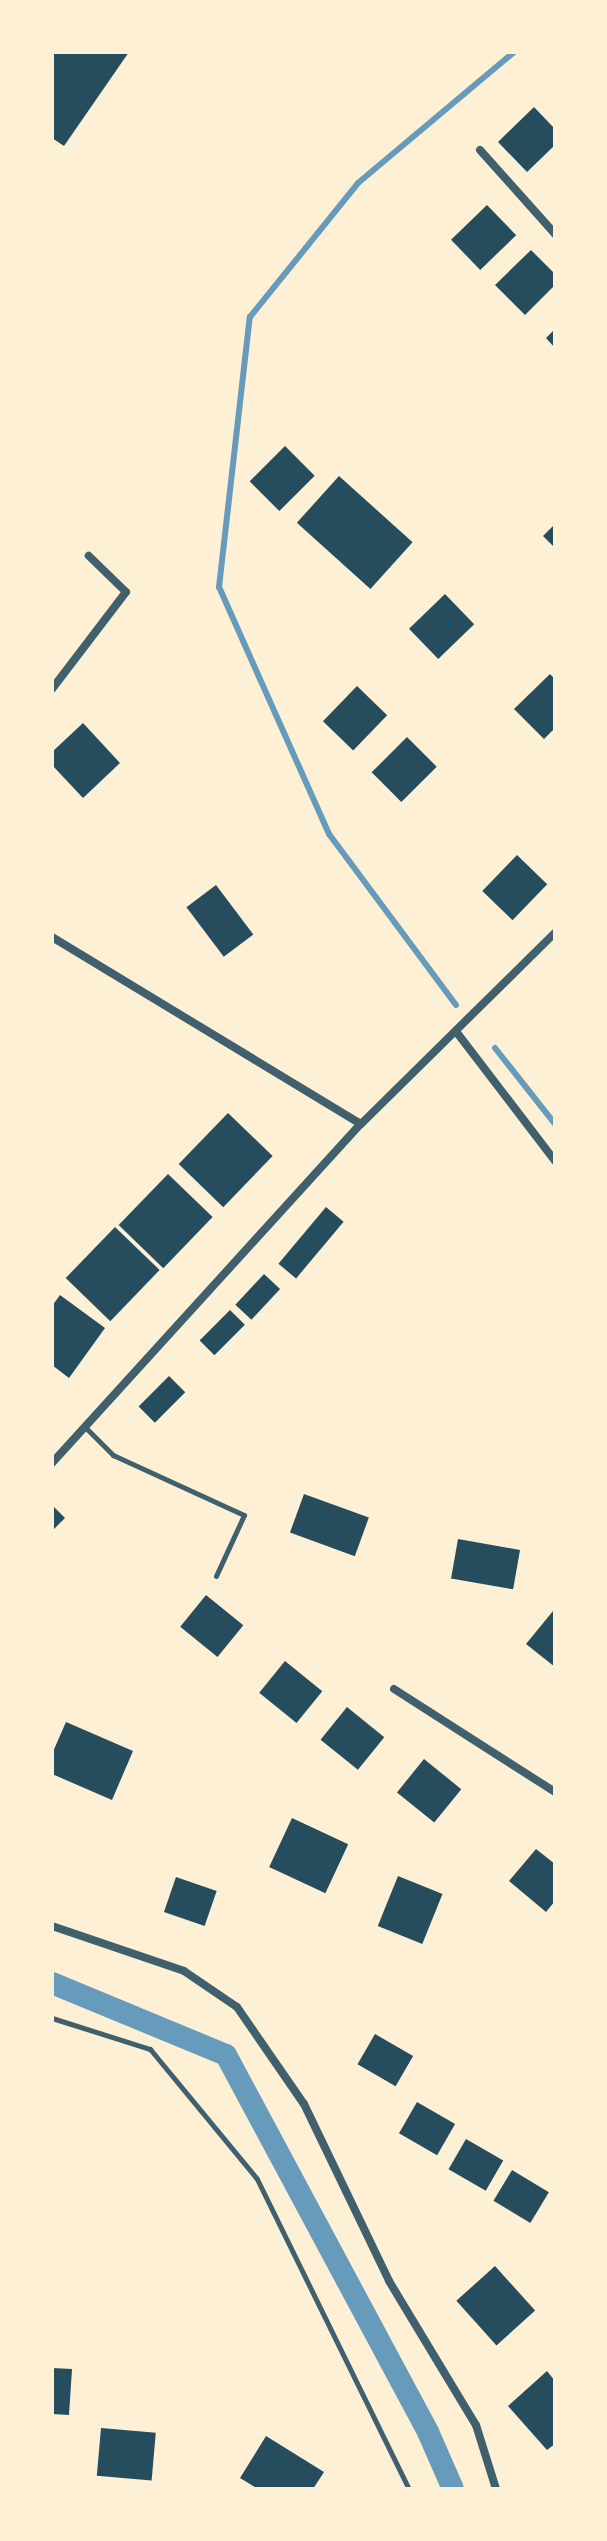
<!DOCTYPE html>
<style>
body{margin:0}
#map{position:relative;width:607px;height:2541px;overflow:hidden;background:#fdf0d5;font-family:Jost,sans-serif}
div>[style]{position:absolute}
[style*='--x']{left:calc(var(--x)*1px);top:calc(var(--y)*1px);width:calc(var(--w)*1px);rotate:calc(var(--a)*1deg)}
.stream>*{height:6px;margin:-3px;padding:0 3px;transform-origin:3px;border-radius:3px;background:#669bbc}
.canal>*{height:22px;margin:-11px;padding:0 11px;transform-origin:11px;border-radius:11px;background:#669bbc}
.building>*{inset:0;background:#264d5e;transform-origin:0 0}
.service>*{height:5px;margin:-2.5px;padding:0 2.5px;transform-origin:2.5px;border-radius:2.5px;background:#3f606c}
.minor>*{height:8px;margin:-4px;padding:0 4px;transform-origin:4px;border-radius:4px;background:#3f606c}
span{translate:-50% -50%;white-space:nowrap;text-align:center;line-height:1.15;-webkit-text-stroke:6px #fdf0d5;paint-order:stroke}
.frame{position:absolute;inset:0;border:54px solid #fdf0d5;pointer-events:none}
</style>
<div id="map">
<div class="stream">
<i style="--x:456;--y:1005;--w:213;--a:-126.6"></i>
<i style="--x:329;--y:834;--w:270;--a:-114"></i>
<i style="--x:219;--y:587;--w:272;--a:-83.5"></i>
<i style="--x:250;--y:317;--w:172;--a:-51.1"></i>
<i style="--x:358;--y:183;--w:204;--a:-40"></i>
<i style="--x:495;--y:1048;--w:97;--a:51.7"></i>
</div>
<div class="canal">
<i style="--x:52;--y:1983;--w:188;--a:22.5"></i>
<i style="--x:226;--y:2055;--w:428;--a:61.8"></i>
<i style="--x:428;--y:2432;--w:62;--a:66.3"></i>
</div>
<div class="building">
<i style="clip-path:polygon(52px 52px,129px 52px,64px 146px,52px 138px)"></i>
<i style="clip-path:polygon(534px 107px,555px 129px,555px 145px,527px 172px,498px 142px)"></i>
<i style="left:487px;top:205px;width:42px;height:50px;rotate:46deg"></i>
<i style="clip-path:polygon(531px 250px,555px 274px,555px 285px,525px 315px,495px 285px)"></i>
<i style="clip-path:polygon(555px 329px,555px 348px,546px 338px)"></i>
<i style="left:285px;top:446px;width:42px;height:50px;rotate:45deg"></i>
<i style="left:339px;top:476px;width:99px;height:63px;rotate:42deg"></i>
<i style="clip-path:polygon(555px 524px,555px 548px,543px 536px)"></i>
<i style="left:445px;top:594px;width:42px;height:50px;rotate:46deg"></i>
<i style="clip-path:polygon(550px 674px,555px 679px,555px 728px,544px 739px,514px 709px)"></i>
<i style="left:357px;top:686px;width:42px;height:49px;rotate:44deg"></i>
<i style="clip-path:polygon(83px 723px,120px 763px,83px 798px,52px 765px,52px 752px)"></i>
<i style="left:407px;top:737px;width:42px;height:50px;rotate:45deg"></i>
<i style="left:517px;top:855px;width:42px;height:50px;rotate:44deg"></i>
<i style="left:216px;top:885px;width:62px;height:37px;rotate:53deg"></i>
<i style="left:228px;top:1113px;width:62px;height:71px;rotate:44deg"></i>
<i style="left:168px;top:1174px;width:62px;height:71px;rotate:44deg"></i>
<i style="left:326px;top:1207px;width:23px;height:74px;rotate:40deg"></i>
<i style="left:115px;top:1227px;width:62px;height:71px;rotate:44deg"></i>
<i style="left:264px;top:1274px;width:22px;height:42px;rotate:43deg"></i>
<i style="clip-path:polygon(60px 1295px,105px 1328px,69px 1378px,52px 1365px,52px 1306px)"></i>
<i style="left:230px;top:1310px;width:21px;height:43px;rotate:45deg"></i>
<i style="left:169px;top:1376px;width:23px;height:43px;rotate:45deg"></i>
<i style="left:304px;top:1494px;width:69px;height:41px;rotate:20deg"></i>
<i style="clip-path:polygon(52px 1505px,65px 1518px,52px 1531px)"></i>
<i style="left:458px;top:1539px;width:63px;height:40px;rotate:10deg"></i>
<i style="left:206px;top:1595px;width:48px;height:41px;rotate:39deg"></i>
<i style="clip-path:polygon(553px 1611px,555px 1613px,555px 1667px,526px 1644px)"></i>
<i style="left:285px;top:1661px;width:48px;height:41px;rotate:39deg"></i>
<i style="left:347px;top:1707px;width:48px;height:42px;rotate:39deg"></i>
<i style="clip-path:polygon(66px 1722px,133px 1751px,112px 1800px,52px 1774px,52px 1754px)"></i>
<i style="left:424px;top:1759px;width:48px;height:43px;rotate:39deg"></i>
<i style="left:292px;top:1818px;width:62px;height:54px;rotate:25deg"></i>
<i style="clip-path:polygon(536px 1849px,555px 1864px,555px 1901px,546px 1912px,509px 1881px)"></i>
<i style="left:398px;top:1876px;width:48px;height:54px;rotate:22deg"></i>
<i style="left:176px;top:1877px;width:43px;height:37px;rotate:19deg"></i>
<i style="left:375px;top:2034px;width:44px;height:35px;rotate:30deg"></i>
<i style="left:417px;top:2102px;width:44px;height:36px;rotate:30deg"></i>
<i style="left:466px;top:2139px;width:43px;height:35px;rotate:30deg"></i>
<i style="left:512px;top:2170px;width:43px;height:36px;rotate:31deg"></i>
<i style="left:495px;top:2266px;width:60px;height:52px;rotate:48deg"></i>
<i style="clip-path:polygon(52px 2368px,72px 2369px,69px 2415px,52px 2414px)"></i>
<i style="clip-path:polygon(547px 2371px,555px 2381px,555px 2444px,547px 2450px,508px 2406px)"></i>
<i style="left:101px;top:2428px;width:55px;height:48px;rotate:5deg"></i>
<i style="clip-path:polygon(266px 2436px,324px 2472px,313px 2489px,258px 2489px,240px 2478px)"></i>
</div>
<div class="service">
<i style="--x:85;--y:1427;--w:40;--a:45"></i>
<i style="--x:113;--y:1455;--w:144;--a:24.6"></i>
<i style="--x:244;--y:1515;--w:67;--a:114.7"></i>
<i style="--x:52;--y:2018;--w:103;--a:17.6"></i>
<i style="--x:150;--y:2049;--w:168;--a:50.5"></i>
<i style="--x:257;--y:2179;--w:345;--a:63.9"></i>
</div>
<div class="minor">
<i style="--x:480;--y:150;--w:113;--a:48.2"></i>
<i style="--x:52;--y:689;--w:122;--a:-52.7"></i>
<i style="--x:126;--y:592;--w:52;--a:-135.8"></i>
<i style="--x:52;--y:937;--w:361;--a:31.2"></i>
<i style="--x:458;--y:1034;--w:160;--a:52.6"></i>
<i style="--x:52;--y:1463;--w:459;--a:-47.7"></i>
<i style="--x:361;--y:1124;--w:272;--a:-44.6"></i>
<i style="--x:394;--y:1689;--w:191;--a:32.6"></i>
<i style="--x:52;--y:1926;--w:139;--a:18.8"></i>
<i style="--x:184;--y:1971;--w:64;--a:34.2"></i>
<i style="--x:237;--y:2007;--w:118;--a:55.4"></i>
<i style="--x:304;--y:2104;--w:196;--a:64.3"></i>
<i style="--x:389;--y:2281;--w:168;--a:58.9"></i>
<i style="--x:476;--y:2425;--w:67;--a:72.6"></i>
</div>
<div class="frame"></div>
</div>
